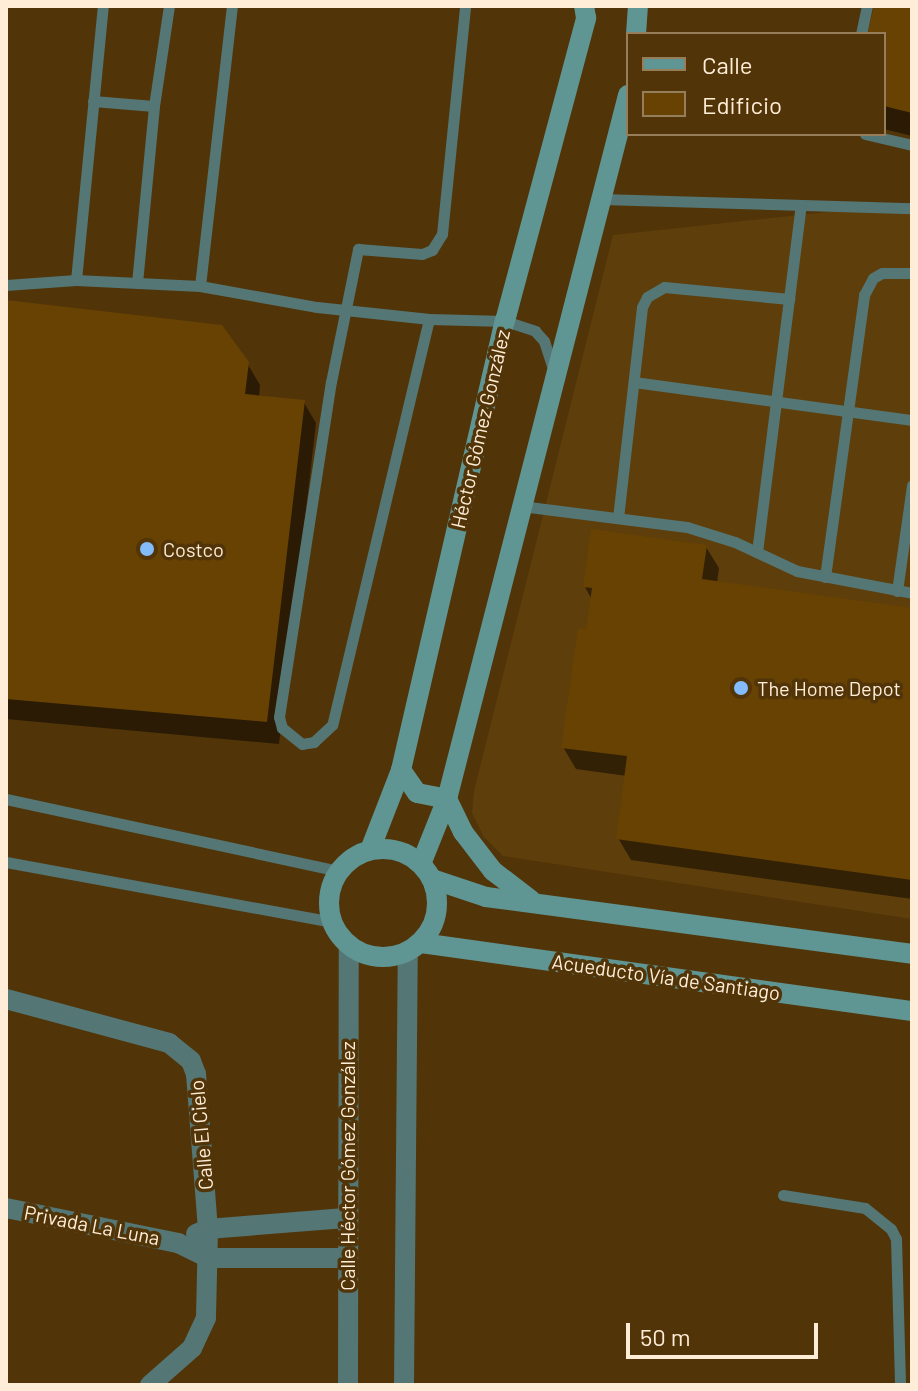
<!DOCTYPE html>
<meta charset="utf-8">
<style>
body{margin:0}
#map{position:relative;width:918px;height:1391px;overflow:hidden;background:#513408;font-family:Barlow,sans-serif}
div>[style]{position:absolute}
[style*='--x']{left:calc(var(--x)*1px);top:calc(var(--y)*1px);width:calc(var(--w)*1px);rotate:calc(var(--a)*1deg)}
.built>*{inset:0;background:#5e3e0b}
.shadow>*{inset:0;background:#0007}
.building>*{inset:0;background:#674203}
.lane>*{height:11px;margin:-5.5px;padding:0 5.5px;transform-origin:5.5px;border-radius:5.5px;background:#547674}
.street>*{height:20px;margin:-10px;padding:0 10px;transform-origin:10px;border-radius:10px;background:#547674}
.secondary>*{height:20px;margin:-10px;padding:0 10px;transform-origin:10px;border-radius:10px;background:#5f9694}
.secondary>.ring{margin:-10px;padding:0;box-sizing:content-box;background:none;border:20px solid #5f9694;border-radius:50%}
.dots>*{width:22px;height:22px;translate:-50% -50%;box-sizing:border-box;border:4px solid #513408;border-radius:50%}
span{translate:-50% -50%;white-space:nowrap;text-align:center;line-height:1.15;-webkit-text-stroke:7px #513408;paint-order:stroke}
.street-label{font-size:20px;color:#ffedd7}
.poi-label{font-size:20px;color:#ffedd7}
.left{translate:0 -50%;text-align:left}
.frame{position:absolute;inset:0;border:8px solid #ffedd7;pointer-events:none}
.legend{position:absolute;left:626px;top:32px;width:260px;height:104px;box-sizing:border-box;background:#513408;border:2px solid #977e5b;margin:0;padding:10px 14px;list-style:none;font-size:24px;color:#ffedd7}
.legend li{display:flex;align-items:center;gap:16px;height:40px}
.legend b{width:40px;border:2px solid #977e5b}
.scale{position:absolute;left:626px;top:1323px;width:192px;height:36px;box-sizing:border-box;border:4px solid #ffedd7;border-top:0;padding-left:10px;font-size:24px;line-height:28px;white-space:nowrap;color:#ffedd7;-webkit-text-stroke:6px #513408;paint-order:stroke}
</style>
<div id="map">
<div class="built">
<i style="clip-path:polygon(912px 203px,912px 919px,503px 856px,484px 837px,472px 813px,474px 791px,613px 235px)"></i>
</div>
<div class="shadow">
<i style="clip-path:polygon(876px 6px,912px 6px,912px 136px,884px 129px,884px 34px,869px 34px)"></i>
<i style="clip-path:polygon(6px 302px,247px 363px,260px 385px,259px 398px,303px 401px,316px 423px,279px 744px,6px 719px)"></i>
<i style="clip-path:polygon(706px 547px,719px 568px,717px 583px,912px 610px,912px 899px,631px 860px,618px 838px,627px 776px,576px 769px,563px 747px,592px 600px,585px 587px)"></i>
</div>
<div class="building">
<i style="clip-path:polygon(874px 6px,912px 6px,912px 113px,884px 106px,884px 34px,867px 34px)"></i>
<i style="clip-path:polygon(6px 300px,222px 325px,249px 362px,245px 394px,305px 400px,267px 722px,6px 699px)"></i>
<i style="clip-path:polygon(591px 529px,707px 545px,702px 579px,912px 608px,912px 880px,616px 839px,627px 756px,561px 748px,578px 628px,586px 629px,592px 588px,583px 587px)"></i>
</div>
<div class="lane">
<i style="--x:861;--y:34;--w:29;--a:-78"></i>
<i style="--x:93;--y:101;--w:61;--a:4.7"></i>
<i style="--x:865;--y:134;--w:48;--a:13.2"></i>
<i style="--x:601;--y:199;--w:311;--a:1.7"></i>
<i style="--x:76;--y:280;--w:275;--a:-84.4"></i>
<i style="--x:137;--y:283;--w:178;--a:-84.5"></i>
<i style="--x:154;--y:106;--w:101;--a:-81.5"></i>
<i style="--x:6;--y:285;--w:70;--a:-4.1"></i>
<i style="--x:76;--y:280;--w:124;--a:2.8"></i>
<i style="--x:200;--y:286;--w:119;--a:10.2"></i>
<i style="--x:317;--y:307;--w:113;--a:6.1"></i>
<i style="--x:429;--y:319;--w:76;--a:1.5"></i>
<i style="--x:505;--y:321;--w:32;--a:18"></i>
<i style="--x:535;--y:331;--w:13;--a:48"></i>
<i style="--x:544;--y:341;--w:29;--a:72"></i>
<i style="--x:200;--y:286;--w:282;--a:-83.5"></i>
<i style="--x:429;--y:319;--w:417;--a:103.4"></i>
<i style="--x:332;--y:725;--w:25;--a:137"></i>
<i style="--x:314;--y:742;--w:12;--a:171"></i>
<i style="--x:302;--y:744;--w:26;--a:-141"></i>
<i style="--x:282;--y:728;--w:11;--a:-105"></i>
<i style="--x:279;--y:717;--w:339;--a:-81.2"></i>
<i style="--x:331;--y:382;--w:136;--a:-78.5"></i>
<i style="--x:358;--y:249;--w:64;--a:4.5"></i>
<i style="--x:422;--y:254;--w:11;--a:-22"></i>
<i style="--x:432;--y:250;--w:19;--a:-58"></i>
<i style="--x:442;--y:234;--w:229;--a:-84.2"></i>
<i style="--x:634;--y:382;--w:281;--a:7.8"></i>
<i style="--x:521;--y:506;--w:167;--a:7.2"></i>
<i style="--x:687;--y:527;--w:50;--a:17.4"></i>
<i style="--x:735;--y:542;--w:68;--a:25.1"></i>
<i style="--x:797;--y:571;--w:117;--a:10.8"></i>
<i style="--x:618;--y:518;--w:212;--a:-83.5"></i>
<i style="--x:642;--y:307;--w:11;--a:-63"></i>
<i style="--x:647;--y:297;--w:20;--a:-30"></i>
<i style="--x:664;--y:287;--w:126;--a:5.5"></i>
<i style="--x:757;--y:552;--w:349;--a:-82.8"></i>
<i style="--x:825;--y:577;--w:285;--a:-82.1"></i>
<i style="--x:864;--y:295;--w:19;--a:-62"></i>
<i style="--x:873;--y:278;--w:10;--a:-29"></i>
<i style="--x:882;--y:273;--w:30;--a:0"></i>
<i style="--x:897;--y:591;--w:107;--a:-81.9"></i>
<i style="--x:6;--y:799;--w:341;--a:12.2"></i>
<i style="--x:6;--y:862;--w:331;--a:10.4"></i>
<i style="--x:783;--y:1195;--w:83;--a:9"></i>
<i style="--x:865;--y:1208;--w:33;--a:39"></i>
<i style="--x:891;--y:1229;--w:11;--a:63"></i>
<i style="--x:896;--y:1239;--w:146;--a:88.4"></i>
</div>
<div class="street">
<i style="--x:6;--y:999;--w:169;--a:15.1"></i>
<i style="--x:169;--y:1043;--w:28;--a:39"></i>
<i style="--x:191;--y:1061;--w:14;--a:69"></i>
<i style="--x:196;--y:1074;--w:155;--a:85.6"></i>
<i style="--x:208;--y:1229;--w:89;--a:91.3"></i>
<i style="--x:206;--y:1318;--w:33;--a:115"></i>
<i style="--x:192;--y:1348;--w:56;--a:138.6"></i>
<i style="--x:6;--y:1208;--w:176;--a:11.5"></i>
<i style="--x:178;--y:1243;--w:34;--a:26"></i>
<i style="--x:209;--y:1258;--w:137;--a:0"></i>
<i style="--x:196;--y:1234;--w:13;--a:-23"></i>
<i style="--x:208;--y:1229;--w:138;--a:-4.6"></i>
<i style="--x:348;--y:1385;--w:438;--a:-89.9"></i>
<i style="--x:404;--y:1385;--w:433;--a:-89.5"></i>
</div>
<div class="secondary">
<i style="--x:636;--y:34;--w:28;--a:-86"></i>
<i style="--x:401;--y:770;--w:28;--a:55"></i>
<i style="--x:417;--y:793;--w:31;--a:11"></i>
<i style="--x:447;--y:799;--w:37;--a:64"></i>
<i style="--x:463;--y:832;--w:49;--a:52.4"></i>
<i style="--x:493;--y:871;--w:48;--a:37.3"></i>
<i class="ring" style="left:329px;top:849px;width:88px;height:88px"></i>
<i style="--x:370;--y:850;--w:86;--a:-68.8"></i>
<i style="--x:401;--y:770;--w:461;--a:-77"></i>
<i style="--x:505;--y:321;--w:314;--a:-75"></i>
<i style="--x:586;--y:18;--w:12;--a:-99"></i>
<i style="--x:421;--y:864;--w:70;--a:-68.2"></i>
<i style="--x:447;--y:799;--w:727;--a:-75.58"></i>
<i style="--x:432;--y:879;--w:57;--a:18.4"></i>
<i style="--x:486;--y:897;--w:430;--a:7.6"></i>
<i style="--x:421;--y:943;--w:496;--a:7.9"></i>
</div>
<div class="dots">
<i style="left:147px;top:549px;background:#84bcfb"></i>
<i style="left:741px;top:688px;background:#84bcfb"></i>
</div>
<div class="street-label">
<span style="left:480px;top:429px;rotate:-77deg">Héctor Gómez González</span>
<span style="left:666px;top:977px;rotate:8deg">Acueducto Vía de Santiago</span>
<span style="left:201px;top:1135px;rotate:-95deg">Calle El Cielo</span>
<span style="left:347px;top:1166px;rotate:-90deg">Calle Héctor Gómez González</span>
<span style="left:92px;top:1225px;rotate:11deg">Privada La Luna</span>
</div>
<div class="poi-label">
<span class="left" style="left:163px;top:549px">Costco</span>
<span class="left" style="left:757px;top:688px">The Home Depot</span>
</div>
<div class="frame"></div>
<ul class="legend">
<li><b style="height:10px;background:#5f9694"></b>Calle</li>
<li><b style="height:22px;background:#674203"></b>Edificio</li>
</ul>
<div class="scale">50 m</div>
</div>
